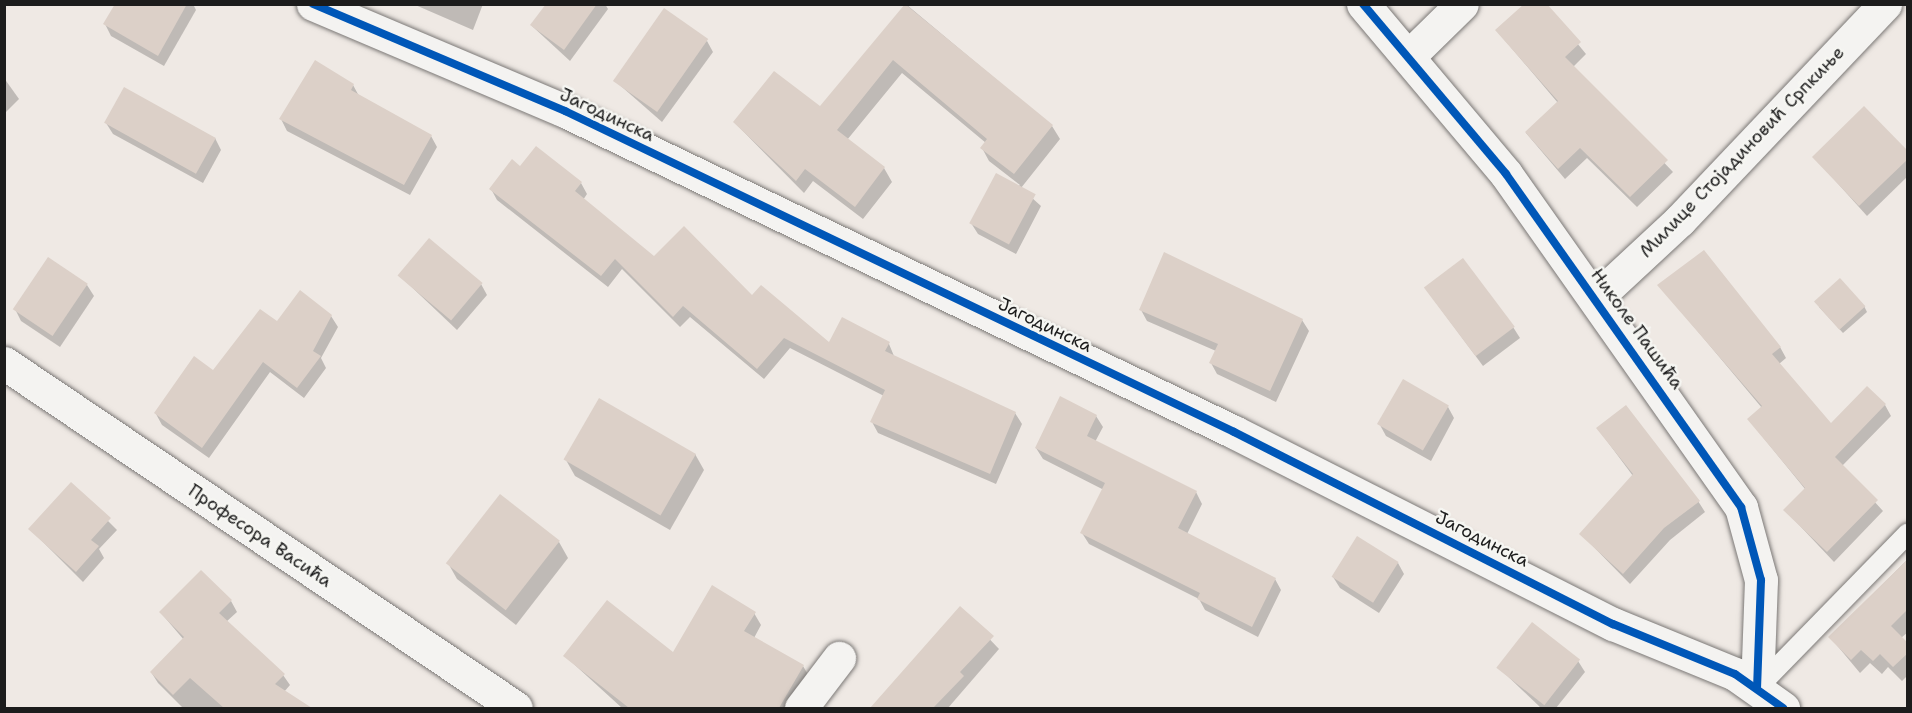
<!DOCTYPE html>
<meta charset="utf-8">
<style>
body{margin:0}
#map{position:relative;width:1912px;height:713px;overflow:hidden;background:#efe9e4;font-family:"Shantell Sans",sans-serif}
div>[style]{position:absolute}
[style*='--x']{left:calc(var(--x)*1px);top:calc(var(--y)*1px);width:calc(var(--w)*1px);rotate:calc(var(--a)*1deg)}
.shadow>*{inset:0;background:#0003}
.building>*{inset:0;background:#dcd0c8;transform-origin:0 0}
.roads{filter:drop-shadow(0 0 2px #7b7876) drop-shadow(0 0 2px #7b7876)}
.lane>*{height:20px;margin:-10px;padding:0 10px;transform-origin:10px;border-radius:10px;background:#f4f3f1}
.street>*{height:33px;margin:-16.5px;padding:0 16.5px;transform-origin:16.5px;border-radius:16.5px;background:#f4f3f1}
.secondary>*{height:33px;margin:-16.5px;padding:0 16.5px;transform-origin:16.5px;border-radius:16.5px;background:#f4f3f1}
.cycleway>*{height:8px;margin:-4px;padding:0 4px;transform-origin:4px;border-radius:4px;background:#0057b8}
span{translate:-50% -50%;white-space:nowrap;text-align:center;line-height:1.15;-webkit-text-stroke:5px #f6f6f2;paint-order:stroke}
.street-label{font-size:18px;color:#1c1c1c}
.frame{position:absolute;inset:0;border:6px solid #1c1c1c;pointer-events:none}
</style>
<div id="map">
<div class="shadow">
<i style="clip-path:polygon(117px 4px,193px 4px,196px 10px,164px 66px,111px 36px,105px 24px)"></i>
<i style="clip-path:polygon(413px 4px,483px 4px,473px 30px)"></i>
<i style="clip-path:polygon(548px 4px,605px 4px,608px 9px,570px 61px,532px 26px)"></i>
<i style="clip-path:polygon(1545px 4px,1586px 54px,1573px 67px,1673px 172px,1637px 207px,1587px 158px,1565px 179px,1526px 133px,1558px 103px,1497px 31px)"></i>
<i style="clip-path:polygon(907px 5px,1052px 126px,1060px 139px,1021px 188px,1041px 206px,1016px 254px,978px 234px,971px 223px,1020px 185px,989px 161px,982px 148px,986px 143px,902px 73px,847px 140px,884px 168px,892px 182px,863px 219px,813px 181px,804px 193px,734px 122px,821px 109px)"></i>
<i style="clip-path:polygon(707px 41px,713px 52px,662px 122px,614px 80px)"></i>
<i style="clip-path:polygon(4px 78px,19px 99px,4px 114px)"></i>
<i style="clip-path:polygon(353px 85px,359px 96px,431px 136px,437px 147px,410px 195px,287px 131px,281px 119px)"></i>
<i style="clip-path:polygon(106px 123px,215px 138px,221px 150px,203px 183px,113px 134px)"></i>
<i style="clip-path:polygon(1908px 153px,1908px 176px,1867px 216px,1814px 157px)"></i>
<i style="clip-path:polygon(520px 168px,581px 183px,587px 194px,583px 200px,654px 258px,752px 297px,830px 345px,889px 344px,894px 356px,1015px 413px,1022px 424px,996px 484px,878px 433px,872px 422px,884px 396px,790px 348px,764px 379px,690px 317px,680px 327px,622px 269px,608px 287px,497px 200px,491px 189px)"></i>
<i style="clip-path:polygon(400px 276px,481px 284px,487px 295px,457px 330px)"></i>
<i style="clip-path:polygon(87px 285px,94px 296px,60px 347px,21px 321px,15px 309px)"></i>
<i style="clip-path:polygon(1659px 285px,1780px 347px,1786px 358px,1779px 364px,1831px 425px,1867px 388px,1885px 405px,1891px 416px,1842px 466px,1883px 511px,1834px 562px,1785px 510px,1805px 489px,1749px 420px,1762px 408px)"></i>
<i style="clip-path:polygon(1426px 289px,1513px 327px,1520px 338px,1483px 366px)"></i>
<i style="clip-path:polygon(1864px 306px,1867px 312px,1843px 333px,1819px 307px)"></i>
<i style="clip-path:polygon(1141px 310px,1302px 320px,1309px 331px,1276px 402px,1217px 374px,1211px 363px,1216px 351px,1147px 321px)"></i>
<i style="clip-path:polygon(331px 316px,338px 327px,321px 358px,326px 368px,304px 398px,270px 372px,209px 458px,162px 425px,156px 414px,277px 324px)"></i>
<i style="clip-path:polygon(1448px 407px,1454px 418px,1431px 461px,1386px 436px,1380px 425px)"></i>
<i style="clip-path:polygon(1096px 416px,1103px 427px,1095px 442px,1196px 492px,1202px 504px,1187px 534px,1275px 579px,1281px 590px,1258px 637px,1205px 610px,1199px 599px,1089px 544px,1082px 533px,1104px 490px,1043px 459px,1036px 448px)"></i>
<i style="clip-path:polygon(1598px 429px,1698px 501px,1705px 512px,1670px 540px,1630px 584px,1581px 534px,1633px 476px)"></i>
<i style="clip-path:polygon(695px 454px,704px 470px,670px 530px,575px 476px,566px 460px)"></i>
<i style="clip-path:polygon(71px 484px,117px 530px,99px 549px,104px 558px,83px 582px,30px 529px)"></i>
<i style="clip-path:polygon(559px 542px,568px 558px,516px 625px,457px 579px,448px 563px)"></i>
<i style="clip-path:polygon(1908px 559px,1908px 632px,1901px 638px,1908px 645px,1908px 675px,1902px 681px,1888px 667px,1882px 674px,1870px 663px,1860px 673px,1830px 637px)"></i>
<i style="clip-path:polygon(1398px 563px,1404px 574px,1379px 613px,1340px 588px,1333px 577px)"></i>
<i style="clip-path:polygon(231px 601px,237px 612px,226px 622px,283px 675px,290px 685px,284px 692px,309px 708px,183px 708px,158px 683px,151px 672px,184px 640px,161px 613px)"></i>
<i style="clip-path:polygon(960px 608px,999px 649px,948px 708px,872px 708px)"></i>
<i style="clip-path:polygon(754px 613px,761px 625px,754px 638px,803px 666px,810px 678px,792px 708px,622px 708px,565px 656px,673px 655px)"></i>
<i style="clip-path:polygon(1578px 661px,1585px 672px,1556px 708px,1541px 708px,1498px 667px)"></i>
</div>
<div class="building">
<i style="clip-path:polygon(115px 4px,187px 4px,158px 56px,103px 24px)"></i>
<i style="clip-path:polygon(546px 4px,597px 4px,564px 50px,530px 25px)"></i>
<i style="clip-path:polygon(905px 4px,1053px 125px,1014px 174px,980px 148px,987px 139px,893px 60px,837px 130px,885px 167px,855px 207px,805px 169px,796px 181px,733px 122px,774px 71px,820px 106px)"></i>
<i style="clip-path:polygon(1524px 4px,1547px 4px,1581px 42px,1565px 57px,1668px 160px,1630px 197px,1580px 148px,1558px 169px,1525px 132px,1558px 101px,1495px 30px)"></i>
<i style="left:664px;top:8px;width:54px;height:89px;rotate:35deg"></i>
<i style="clip-path:polygon(315px 60px,354px 84px,351px 90px,432px 135px,404px 185px,279px 119px)"></i>
<i style="left:124px;top:87px;width:105px;height:41px;rotate:29deg"></i>
<i style="clip-path:polygon(1864px 106px,1908px 151px,1908px 159px,1859px 206px,1812px 157px)"></i>
<i style="clip-path:polygon(536px 146px,582px 182px,575px 191px,654px 256px,684px 226px,752px 295px,761px 285px,829px 342px,842px 317px,890px 342px,885px 351px,1016px 412px,990px 474px,870px 422px,885px 390px,784px 338px,757px 369px,683px 306px,673px 317px,615px 259px,601px 276px,489px 189px,512px 159px,520px 166px)"></i>
<i style="left:996px;top:173px;width:45px;height:57px;rotate:28deg"></i>
<i style="left:429px;top:238px;width:70px;height:49px;rotate:40deg"></i>
<i style="clip-path:polygon(1704px 250px,1781px 347px,1772px 354px,1831px 423px,1867px 386px,1886px 404px,1835px 457px,1878px 500px,1827px 552px,1783px 510px,1805px 488px,1747px 419px,1762px 406px,1657px 285px)"></i>
<i style="clip-path:polygon(1164px 252px,1303px 319px,1270px 391px,1209px 363px,1218px 344px,1139px 310px)"></i>
<i style="left:48px;top:257px;width:48px;height:63px;rotate:34deg"></i>
<i style="left:1463px;top:258px;width:86px;height:49px;rotate:53deg"></i>
<i style="left:1840px;top:278px;width:38px;height:35px;rotate:48deg"></i>
<i style="clip-path:polygon(300px 290px,332px 315px,313px 351px,321px 356px,297px 388px,263px 362px,202px 448px,154px 413px,194px 356px,213px 370px,260px 309px,277px 321px)"></i>
<i style="left:1403px;top:379px;width:53px;height:52px;rotate:30deg"></i>
<i style="clip-path:polygon(1060px 396px,1097px 415px,1087px 436px,1197px 491px,1178px 528px,1276px 578px,1252px 627px,1197px 599px,1200px 593px,1080px 533px,1105px 483px,1035px 448px)"></i>
<i style="left:599px;top:398px;width:112px;height:71px;rotate:30deg"></i>
<i style="clip-path:polygon(1626px 405px,1700px 501px,1664px 528px,1623px 574px,1579px 534px,1633px 474px,1596px 428px)"></i>
<i style="clip-path:polygon(71px 482px,111px 518px,91px 540px,99px 546px,76px 572px,28px 529px)"></i>
<i style="left:500px;top:494px;width:76px;height:88px;rotate:38deg"></i>
<i style="left:1357px;top:536px;width:49px;height:48px;rotate:32deg"></i>
<i style="clip-path:polygon(1908px 559px,1908px 609px,1891px 626px,1908px 643px,1908px 653px,1893px 667px,1880px 654px,1873px 661px,1861px 650px,1851px 660px,1828px 637px)"></i>
<i style="clip-path:polygon(201px 570px,232px 600px,219px 613px,285px 674px,275px 684px,312px 708px,224px 708px,190px 678px,173px 695px,150px 672px,184px 637px,159px 612px)"></i>
<i style="clip-path:polygon(712px 585px,756px 612px,744px 631px,804px 665px,779px 708px,629px 708px,563px 656px,607px 600px,673px 652px)"></i>
<i style="clip-path:polygon(960px 606px,994px 636px,960px 672px,964px 676px,933px 708px,870px 708px)"></i>
<i style="left:1532px;top:622px;width:61px;height:58px;rotate:38deg"></i>
</div>
<div class="roads">
<div class="lane">
<i style="--x:1757;--y:688;--w:216;--a:-45.7"></i>
</div>
<div class="street">
<i style="--x:313;--y:4;--w:274;--a:23"></i>
<i style="--x:565;--y:111;--w:742;--a:25.63"></i>
<i style="--x:1234;--y:432;--w:425;--a:26.9"></i>
<i style="--x:1613;--y:624;--w:132;--a:22.3"></i>
<i style="--x:1735;--y:674;--w:59;--a:35.3"></i>
<i style="--x:1363;--y:4;--w:222;--a:49.9"></i>
<i style="--x:1506;--y:174;--w:408;--a:54.8"></i>
<i style="--x:1741;--y:507;--w:76;--a:74.7"></i>
<i style="--x:1761;--y:580;--w:108;--a:92.1"></i>
<i style="--x:1411;--y:54;--w:71;--a:-44.4"></i>
<i style="--x:1596;--y:298;--w:115;--a:-42.9"></i>
<i style="--x:1680;--y:220;--w:298;--a:-46.5"></i>
<i style="--x:801;--y:708;--w:63;--a:-52.8"></i>
</div>
<div class="secondary">
<i style="--x:4;--y:363;--w:617;--a:33.97"></i>
</div>
</div>
<div class="cycleway">
<i style="--x:313;--y:4;--w:274;--a:23"></i>
<i style="--x:565;--y:111;--w:742;--a:25.63"></i>
<i style="--x:1234;--y:432;--w:425;--a:26.9"></i>
<i style="--x:1613;--y:624;--w:132;--a:22.3"></i>
<i style="--x:1735;--y:674;--w:59;--a:35.3"></i>
<i style="--x:1363;--y:4;--w:222;--a:49.9"></i>
<i style="--x:1506;--y:174;--w:408;--a:54.8"></i>
<i style="--x:1741;--y:507;--w:76;--a:74.7"></i>
<i style="--x:1761;--y:580;--w:108;--a:92.1"></i>
</div>
<div class="street-label">
<span style="left:607px;top:115px;rotate:25deg">Јагодинска</span>
<span style="left:1742px;top:152px;rotate:-46deg">Милице Стојадиновић Српкиње</span>
<span style="left:1045px;top:325px;rotate:26deg">Јагодинска</span>
<span style="left:1637px;top:329px;rotate:54deg">Николе Пашића</span>
<span style="left:260px;top:536px;rotate:34deg">Професора Васића</span>
<span style="left:1482px;top:539px;rotate:27deg">Јагодинска</span>
</div>
<div class="frame"></div>
</div>
